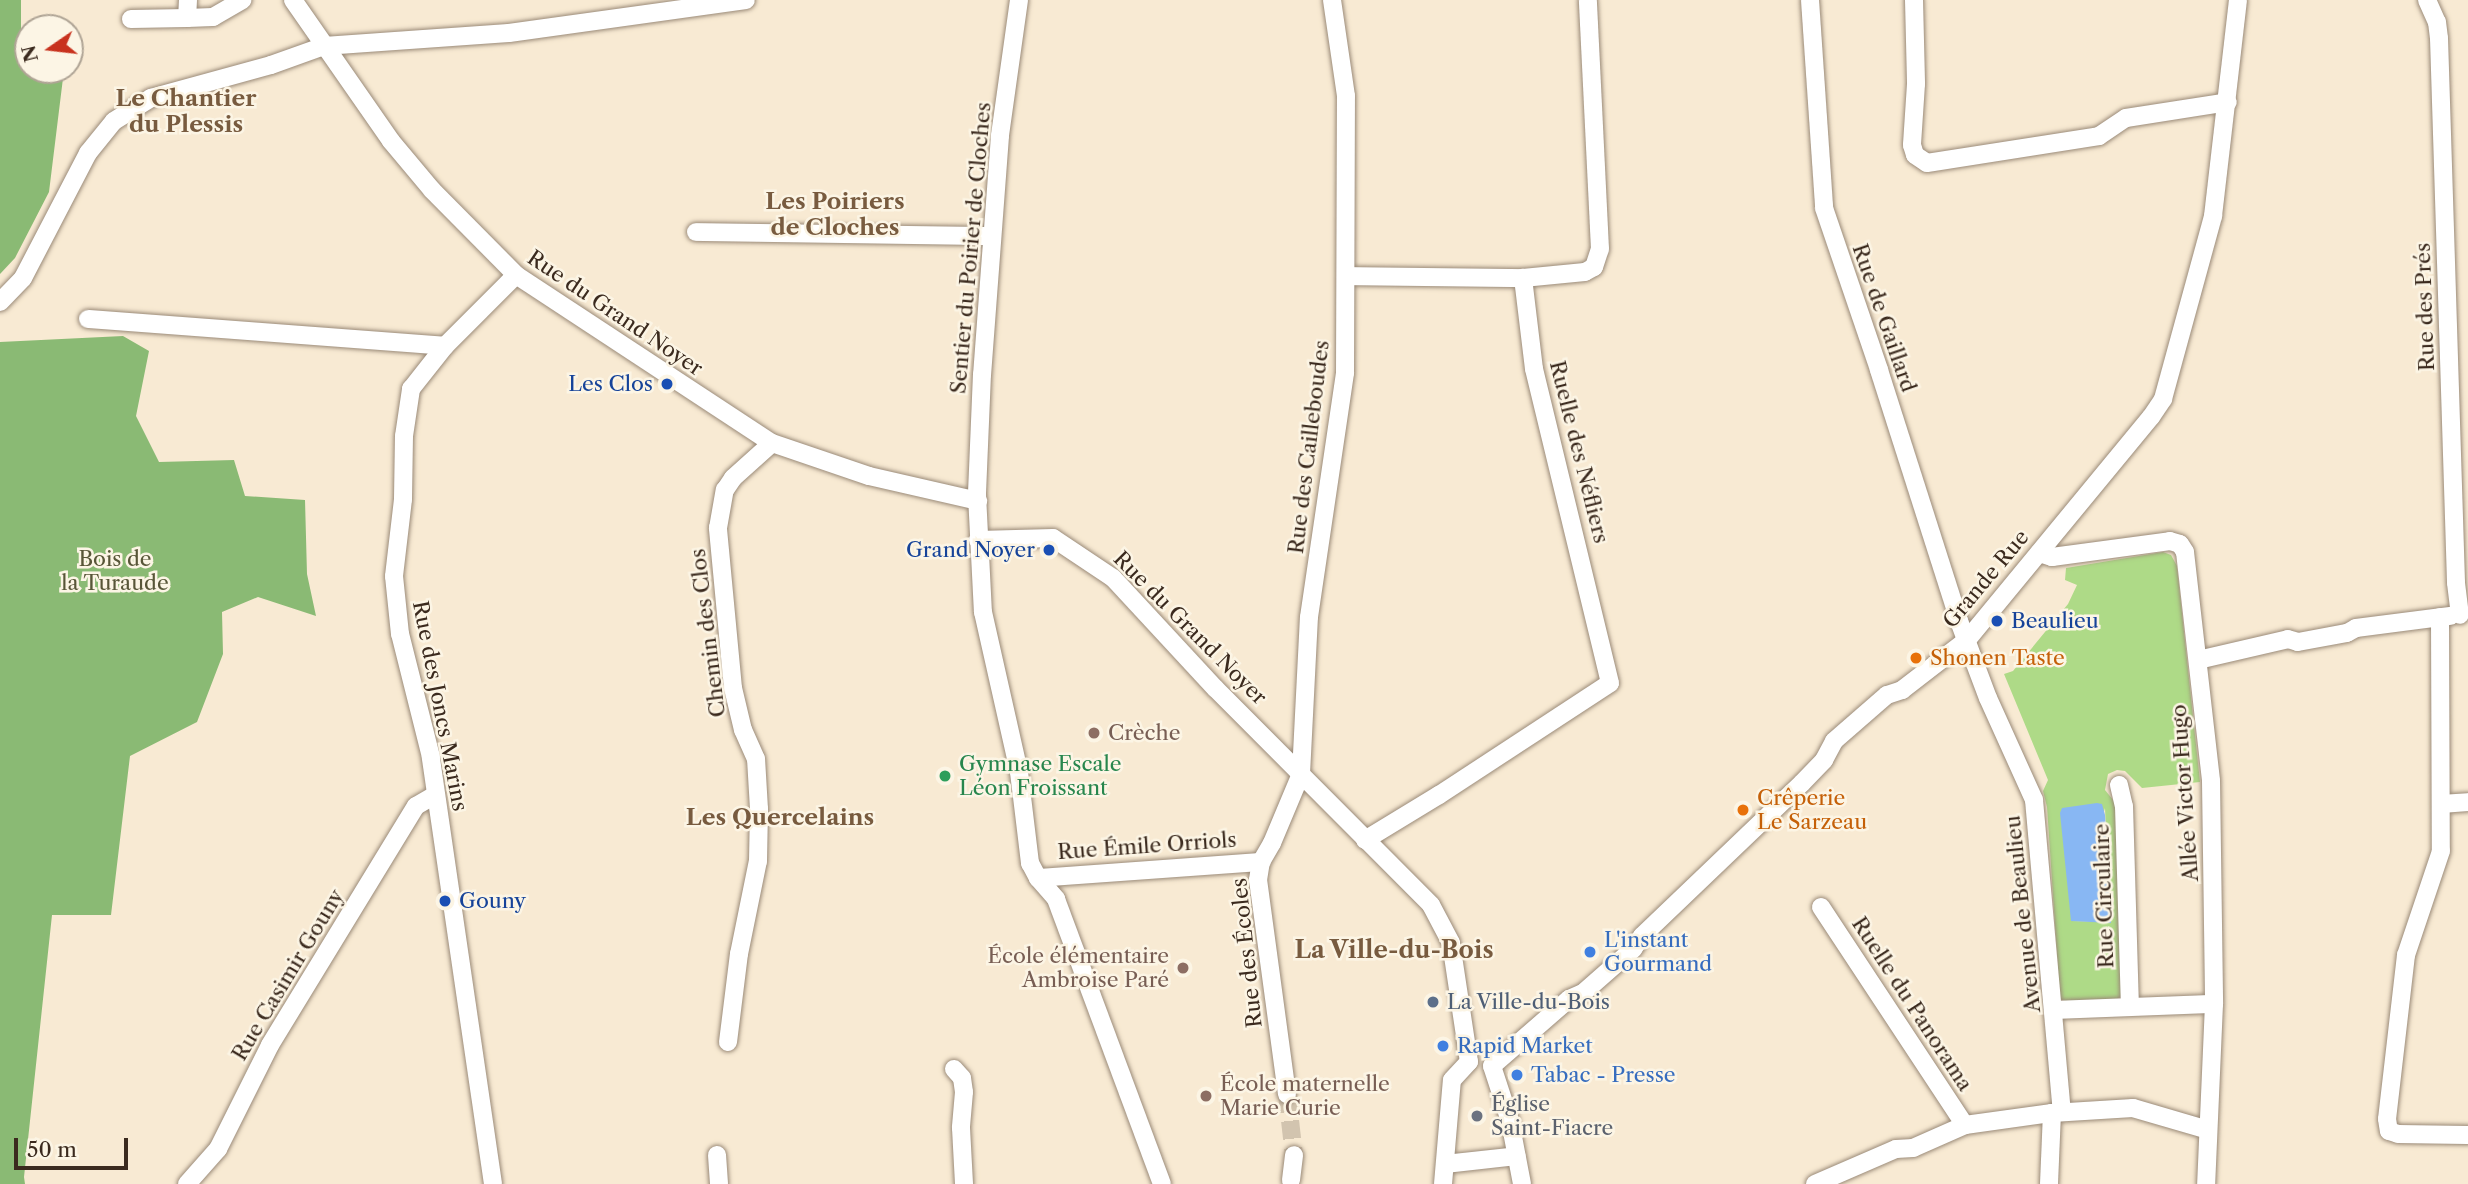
<!DOCTYPE html>
<meta charset="utf-8">
<style>
body{margin:0}
#map{position:relative;width:2468px;height:1184px;overflow:hidden;background:#f8ead3;font-family:"Libre Caslon Text",serif}
div>[style]{position:absolute}
[style*='--x']{left:calc(var(--x)*1px);top:calc(var(--y)*1px);width:calc(var(--w)*1px);rotate:calc(var(--a)*1deg)}
.green>*{inset:0;background:#aeda87}
.forest>*{inset:0;background:#8aba74}
.water>*{inset:0;background:#88b7f3}
.minor-tunnel>*{height:18px;margin-top:-9px;transform-origin:0;background:repeating-linear-gradient(90deg,#d2c4af 0 18px,transparent 0 27px)}
.roads{filter:drop-shadow(0 0 2px #9a8a78) drop-shadow(0 0 2px #9a8a78)}
.minor>*{height:18px;margin:-9px;padding:0 9px;transform-origin:9px;border-radius:9px;background:#fff}
.dots>*{width:19px;height:19px;translate:-50% -50%;box-sizing:border-box;border:4px solid #fcf5e5;border-radius:50%}
span{translate:-50% -50%;white-space:nowrap;text-align:center;line-height:1.15;-webkit-text-stroke:5px #fcf5e5;paint-order:stroke}
.street-label{font-size:21px;color:#3b2a1e}
.transit-label{font-size:21px;color:#164399}
.right{translate:-100% -50%;text-align:right}
.left{translate:0 -50%;text-align:left}
.park-label{font-size:21px;color:#585638}
.food-label{font-size:21px;color:#c56008}
.education-label{font-size:21px;color:#785e54}
.leisure-label{font-size:21px;color:#27864d}
.shop-label{font-size:21px;color:#366cbe}
.service-label{font-size:21px;color:#4e5e75}
.worship-label{font-size:21px;color:#5b616d}
.neighbourhood-label{font-size:23px;color:#785b3f;font-weight:700}
.quarter-label{font-size:24px;color:#785b3f;font-weight:700}
.north{position:absolute;left:14px;top:14px;width:70px;height:70px;box-sizing:border-box;background:#fcf5e5;border:2px solid #afa495;border-radius:50%;rotate:256deg;font-size:19px;font-weight:700;line-height:28px;text-align:center;color:#3b2a1e}
.north::after{content:'';display:block;margin:auto;width:24px;height:32px;background:#c8321e;clip-path:polygon(50% 0,100% 100%,50% 72%,0 100%)}
.scale{position:absolute;left:14px;top:1138px;width:114px;height:32px;box-sizing:border-box;border:4px solid #3b2a1e;border-top:0;padding-left:9px;font-size:21px;line-height:24px;white-space:nowrap;color:#3b2a1e;-webkit-text-stroke:5px #fcf5e5;paint-order:stroke}
</style>
<div id="map">
<div class="green">
<i style="clip-path:polygon(evenodd,2163px 552px,2171px 555px,2177px 566px,2200px 782px,2142px 788px,2125px 771px,2117px 770px,2108px 774px,2105px 790px,2118px 806px,2123px 994px,2117px 1000px,2065px 1001px,2060px 999px,2047px 807px,2043px 791px,2048px 780px,2004px 674px,2013px 671px,2068px 604px,2077px 585px,2065px 580px,2066px 568px,2163px 552px,2105px 808px,2110px 922px,2072px 921px,2071px 921px,2105px 808px)"></i>
</div>
<div class="forest">
<i style="clip-path:polygon(0 0,21px 0,21px 38px,28px 39px,28px 70px,64px 70px,49px 192px,15px 258px,0 274px)"></i>
<i style="clip-path:polygon(123px 336px,149px 351px,136px 416px,159px 462px,234px 460px,245px 496px,305px 500px,307px 574px,316px 616px,258px 597px,222px 612px,223px 654px,197px 722px,130px 756px,111px 915px,52px 915px,24px 1177px,25px 1184px,0 1184px,0 342px)"></i>
</div>
<div class="water">
<i style="clip-path:polygon(2097px 803px,2102px 804px,2105px 815px,2111px 923px,2071px 921px,2060px 813px,2062px 808px)"></i>
</div>
<div class="minor-tunnel">
<i style="--x:1287;--y:1094;--w:61;--a:83.5"></i>
</div>
<div class="roads">
<div class="minor">
<i style="--x:188;--y:0;--w:18;--a:93"></i>
<i style="--x:187;--y:18;--w:26;--a:-2"></i>
<i style="--x:213;--y:17;--w:34;--a:-30"></i>
<i style="--x:293;--y:0;--w:172;--a:55.2"></i>
<i style="--x:391;--y:141;--w:64;--a:50.1"></i>
<i style="--x:432;--y:190;--w:120;--a:45.3"></i>
<i style="--x:516;--y:275;--w:306;--a:33.3"></i>
<i style="--x:772;--y:443;--w:102;--a:18.8"></i>
<i style="--x:869;--y:476;--w:112;--a:12.9"></i>
<i style="--x:1019;--y:0;--w:137;--a:98"></i>
<i style="--x:1000;--y:136;--w:239;--a:94.3"></i>
<i style="--x:982;--y:374;--w:121;--a:92.4"></i>
<i style="--x:977;--y:495;--w:117;--a:87.1"></i>
<i style="--x:983;--y:612;--w:164;--a:77.3"></i>
<i style="--x:1019;--y:772;--w:92;--a:83.1"></i>
<i style="--x:1030;--y:863;--w:17;--a:62"></i>
<i style="--x:1038;--y:878;--w:28;--a:49"></i>
<i style="--x:1056;--y:899;--w:304;--a:69.6"></i>
<i style="--x:1810;--y:0;--w:208;--a:86.1"></i>
<i style="--x:1824;--y:208;--w:171;--a:71.2"></i>
<i style="--x:1879;--y:370;--w:263;--a:72.3"></i>
<i style="--x:1959;--y:621;--w:82;--a:69.4"></i>
<i style="--x:1988;--y:698;--w:112;--a:65.7"></i>
<i style="--x:2034;--y:800;--w:313;--a:84.9"></i>
<i style="--x:1914;--y:0;--w:84;--a:88.6"></i>
<i style="--x:1916;--y:84;--w:61;--a:93.8"></i>
<i style="--x:1912;--y:145;--w:10;--a:73"></i>
<i style="--x:1915;--y:155;--w:14;--a:34"></i>
<i style="--x:1927;--y:163;--w:174;--a:-8.9"></i>
<i style="--x:2099;--y:136;--w:32;--a:-34"></i>
<i style="--x:2126;--y:118;--w:103;--a:-8.9"></i>
<i style="--x:2427;--y:0;--w:24;--a:66"></i>
<i style="--x:2437;--y:22;--w:16;--a:83"></i>
<i style="--x:2439;--y:38;--w:545;--a:88.21"></i>
<i style="--x:2456;--y:583;--w:32;--a:83"></i>
<i style="--x:131;--y:19;--w:56;--a:-1"></i>
<i style="--x:696;--y:232;--w:295;--a:0.8"></i>
<i style="--x:1347;--y:276;--w:176;--a:0.7"></i>
<i style="--x:0;--y:302;--w:33;--a:-46"></i>
<i style="--x:23;--y:278;--w:141;--a:-62.5"></i>
<i style="--x:88;--y:153;--w:41;--a:-50.9"></i>
<i style="--x:114;--y:121;--w:44;--a:-31.9"></i>
<i style="--x:151;--y:98;--w:124;--a:-15.4"></i>
<i style="--x:271;--y:65;--w:56;--a:-19.7"></i>
<i style="--x:324;--y:46;--w:185;--a:-4"></i>
<i style="--x:509;--y:33;--w:239;--a:-7.9"></i>
<i style="--x:88;--y:319;--w:358;--a:4.3"></i>
<i style="--x:978;--y:540;--w:75;--a:-1.5"></i>
<i style="--x:1053;--y:538;--w:72;--a:33.7"></i>
<i style="--x:1113;--y:578;--w:150;--a:47.2"></i>
<i style="--x:1215;--y:688;--w:306;--a:45.1"></i>
<i style="--x:1431;--y:905;--w:43;--a:62.2"></i>
<i style="--x:1451;--y:943;--w:120;--a:81.4"></i>
<i style="--x:2039;--y:553;--w:14;--a:17"></i>
<i style="--x:2052;--y:557;--w:119;--a:-7.7"></i>
<i style="--x:2170;--y:541;--w:10;--a:17"></i>
<i style="--x:2180;--y:544;--w:9;--a:58"></i>
<i style="--x:2185;--y:552;--w:230;--a:83.5"></i>
<i style="--x:2211;--y:781;--w:223;--a:89.2"></i>
<i style="--x:2214;--y:1004;--w:180;--a:92.5"></i>
<i style="--x:2440;--y:617;--w:234;--a:89.8"></i>
<i style="--x:2441;--y:851;--w:110;--a:108.6"></i>
<i style="--x:2406;--y:955;--w:165;--a:96.6"></i>
<i style="--x:2387;--y:1119;--w:12;--a:81"></i>
<i style="--x:2389;--y:1131;--w:9;--a:18"></i>
<i style="--x:2398;--y:1134;--w:70;--a:0.8"></i>
<i style="--x:2198;--y:660;--w:92;--a:-13.1"></i>
<i style="--x:2288;--y:639;--w:10;--a:17"></i>
<i style="--x:2298;--y:642;--w:50;--a:-10.4"></i>
<i style="--x:2347;--y:633;--w:10;--a:-29"></i>
<i style="--x:2356;--y:628;--w:95;--a:-7.3"></i>
<i style="--x:2119;--y:785;--w:22;--a:77"></i>
<i style="--x:2124;--y:806;--w:200;--a:88.3"></i>
<i style="--x:2441;--y:804;--w:27;--a:-4"></i>
<i style="--x:1365;--y:840;--w:87;--a:-31.3"></i>
<i style="--x:1439;--y:795;--w:204;--a:-33.2"></i>
<i style="--x:1610;--y:683;--w:323;--a:-103.6"></i>
<i style="--x:1534;--y:369;--w:92;--a:-96.9"></i>
<i style="--x:1523;--y:278;--w:62;--a:-5.5"></i>
<i style="--x:1585;--y:272;--w:10;--a:-29"></i>
<i style="--x:1594;--y:267;--w:19;--a:-72"></i>
<i style="--x:1600;--y:249;--w:249;--a:-92.8"></i>
<i style="--x:1038;--y:878;--w:224;--a:-4.1"></i>
<i style="--x:1821;--y:907;--w:261;--a:56.6"></i>
<i style="--x:2056;--y:1010;--w:158;--a:-2.2"></i>
<i style="--x:728;--y:1042;--w:89;--a:-82.9"></i>
<i style="--x:739;--y:954;--w:95;--a:-78.5"></i>
<i style="--x:758;--y:861;--w:52;--a:-88.9"></i>
<i style="--x:759;--y:809;--w:50;--a:-93.4"></i>
<i style="--x:756;--y:759;--w:32;--a:-114"></i>
<i style="--x:743;--y:730;--w:43;--a:-103.4"></i>
<i style="--x:733;--y:688;--w:161;--a:-95.4"></i>
<i style="--x:718;--y:528;--w:39;--a:-80"></i>
<i style="--x:725;--y:490;--w:14;--a:-56"></i>
<i style="--x:733;--y:478;--w:52;--a:-41.9"></i>
<i style="--x:1492;--y:1066;--w:102;--a:-41"></i>
<i style="--x:1569;--y:999;--w:15;--a:-23"></i>
<i style="--x:1583;--y:993;--w:67;--a:-41.3"></i>
<i style="--x:1633;--y:949;--w:16;--a:-55"></i>
<i style="--x:1642;--y:936;--w:221;--a:-43.7"></i>
<i style="--x:1802;--y:783;--w:32;--a:-46"></i>
<i style="--x:1824;--y:760;--w:21;--a:-62"></i>
<i style="--x:1834;--y:741;--w:70;--a:-41"></i>
<i style="--x:1887;--y:695;--w:16;--a:-18"></i>
<i style="--x:1902;--y:690;--w:82;--a:-37.6"></i>
<i style="--x:1967;--y:640;--w:289;--a:-50.5"></i>
<i style="--x:2151;--y:417;--w:22;--a:-56"></i>
<i style="--x:2163;--y:399;--w:190;--a:-74.7"></i>
<i style="--x:2213;--y:216;--w:217;--a:-83.4"></i>
<i style="--x:1492;--y:1066;--w:58;--a:71.9"></i>
<i style="--x:1510;--y:1121;--w:64;--a:79.2"></i>
<i style="--x:954;--y:1069;--w:12;--a:48"></i>
<i style="--x:962;--y:1078;--w:14;--a:82"></i>
<i style="--x:964;--y:1092;--w:36;--a:95"></i>
<i style="--x:961;--y:1128;--w:56;--a:86.9"></i>
<i style="--x:1287;--y:1094;--w:216;--a:-97.7"></i>
<i style="--x:1258;--y:880;--w:18;--a:-81"></i>
<i style="--x:1261;--y:862;--w:22;--a:-60"></i>
<i style="--x:1272;--y:843;--w:75;--a:-67.2"></i>
<i style="--x:1301;--y:774;--w:157;--a:-87.1"></i>
<i style="--x:1309;--y:617;--w:247;--a:-81.6"></i>
<i style="--x:1345;--y:373;--w:277;--a:-89.8"></i>
<i style="--x:1346;--y:96;--w:97;--a:-98.3"></i>
<i style="--x:717;--y:1155;--w:29;--a:86"></i>
<i style="--x:1445;--y:1164;--w:72;--a:-6.3"></i>
<i style="--x:1291;--y:1180;--w:25;--a:-83"></i>
<i style="--x:187;--y:1184;--w:47;--a:-48.5"></i>
<i style="--x:218;--y:1149;--w:116;--a:-63.4"></i>
<i style="--x:270;--y:1045;--w:280;--a:-58.6"></i>
<i style="--x:416;--y:806;--w:22;--a:-30"></i>
<i style="--x:493;--y:1184;--w:431;--a:-98.3"></i>
<i style="--x:431;--y:757;--w:127;--a:-104.1"></i>
<i style="--x:400;--y:634;--w:58;--a:-95.9"></i>
<i style="--x:394;--y:576;--w:78;--a:-83.3"></i>
<i style="--x:403;--y:499;--w:63;--a:-89.1"></i>
<i style="--x:404;--y:436;--w:48;--a:-81.5"></i>
<i style="--x:411;--y:389;--w:55;--a:-51.7"></i>
<i style="--x:445;--y:346;--w:100;--a:-45"></i>
<i style="--x:1443;--y:1184;--w:104;--a:-85.1"></i>
<i style="--x:1452;--y:1080;--w:25;--a:-47"></i>
<i style="--x:1815;--y:1184;--w:88;--a:-23.4"></i>
<i style="--x:1896;--y:1149;--w:17;--a:-3"></i>
<i style="--x:1913;--y:1148;--w:57;--a:-23.9"></i>
<i style="--x:1965;--y:1125;--w:88;--a:-7.9"></i>
<i style="--x:2052;--y:1113;--w:81;--a:-3.5"></i>
<i style="--x:2133;--y:1108;--w:78;--a:16.3"></i>
<i style="--x:2049;--y:1184;--w:71;--a:-87.6"></i>
</div>
</div>
<div class="dots">
<i style="left:667px;top:384px;background:#1a4fb4"></i>
<i style="left:1049px;top:550px;background:#1a4fb4"></i>
<i style="left:1997px;top:621px;background:#1a4fb4"></i>
<i style="left:1916px;top:658px;background:#e8710a"></i>
<i style="left:1094px;top:733px;background:#8d6e63"></i>
<i style="left:945px;top:776px;background:#2e9e5b"></i>
<i style="left:1743px;top:810px;background:#e8710a"></i>
<i style="left:445px;top:901px;background:#1a4fb4"></i>
<i style="left:1590px;top:952px;background:#3f7fe0"></i>
<i style="left:1183px;top:968px;background:#8d6e63"></i>
<i style="left:1433px;top:1002px;background:#5c6f8a"></i>
<i style="left:1443px;top:1046px;background:#3f7fe0"></i>
<i style="left:1517px;top:1075px;background:#3f7fe0"></i>
<i style="left:1206px;top:1096px;background:#8d6e63"></i>
<i style="left:1477px;top:1116px;background:#6b7280"></i>
</div>
<div class="street-label">
<span style="left:971px;top:248px;rotate:-85deg">Sentier du Poirier de Cloches</span>
<span style="left:2425px;top:307px;rotate:-92deg">Rue des Prés</span>
<span style="left:615px;top:313px;rotate:34deg">Rue du Grand Noyer</span>
<span style="left:1884px;top:318px;rotate:71deg">Rue de Gaillard</span>
<span style="left:1309px;top:447px;rotate:-83deg">Rue des Cailleboudes</span>
<span style="left:1579px;top:452px;rotate:76deg">Ruelle des Néfliers</span>
<span style="left:1986px;top:579px;rotate:-50deg">Grande Rue</span>
<span style="left:1190px;top:628px;rotate:45deg">Rue du Grand Noyer</span>
<span style="left:708px;top:633px;rotate:-97deg">Chemin des Clos</span>
<span style="left:440px;top:706px;rotate:79deg">Rue des Joncs Marins</span>
<span style="left:2185px;top:793px;rotate:-94deg">Allée Victor Hugo</span>
<span style="left:1147px;top:846px;rotate:-4deg">Rue Émile Orriols</span>
<span style="left:2104px;top:896px;rotate:-92deg">Rue Circulaire</span>
<span style="left:2023px;top:914px;rotate:-96deg">Avenue de Beaulieu</span>
<span style="left:1247px;top:953px;rotate:-96deg">Rue des Écoles</span>
<span style="left:288px;top:975px;rotate:-59deg">Rue Casimir Gouny</span>
<span style="left:1912px;top:1004px;rotate:57deg">Ruelle du Panorama</span>
</div>
<div class="transit-label">
<span class="right" style="left:653px;top:384px">Les Clos</span>
<span class="right" style="left:1035px;top:550px">Grand Noyer</span>
<span class="left" style="left:2011px;top:621px">Beaulieu</span>
<span class="left" style="left:459px;top:901px">Gouny</span>
</div>
<div class="park-label">
<span style="left:115px;top:571px">Bois de<br>la Turaude</span>
</div>
<div class="food-label">
<span class="left" style="left:1930px;top:658px">Shonen Taste</span>
<span class="left" style="left:1757px;top:810px">Crêperie<br>Le Sarzeau</span>
</div>
<div class="education-label">
<span class="left" style="left:1108px;top:733px">Crèche</span>
<span class="right" style="left:1169px;top:968px">École élémentaire<br>Ambroise Paré</span>
<span class="left" style="left:1220px;top:1096px">École maternelle<br>Marie Curie</span>
</div>
<div class="leisure-label">
<span class="left" style="left:959px;top:776px">Gymnase Escale<br>Léon Froissant</span>
</div>
<div class="shop-label">
<span class="left" style="left:1604px;top:952px">L'instant<br>Gourmand</span>
<span class="left" style="left:1457px;top:1046px">Rapid Market</span>
<span class="left" style="left:1531px;top:1075px">Tabac - Presse</span>
</div>
<div class="service-label">
<span class="left" style="left:1447px;top:1002px">La Ville-du-Bois</span>
</div>
<div class="worship-label">
<span class="left" style="left:1491px;top:1116px">Église<br>Saint-Fiacre</span>
</div>
<div class="neighbourhood-label">
<span style="left:186px;top:111px">Le Chantier<br>du Plessis</span>
<span style="left:835px;top:214px">Les Poiriers<br>de Cloches</span>
<span style="left:780px;top:817px">Les Quercelains</span>
</div>
<div class="quarter-label">
<span style="left:1394px;top:950px">La Ville-du-Bois</span>
</div>
<div class="north">N</div>
<div class="scale">50 m</div>
</div>
